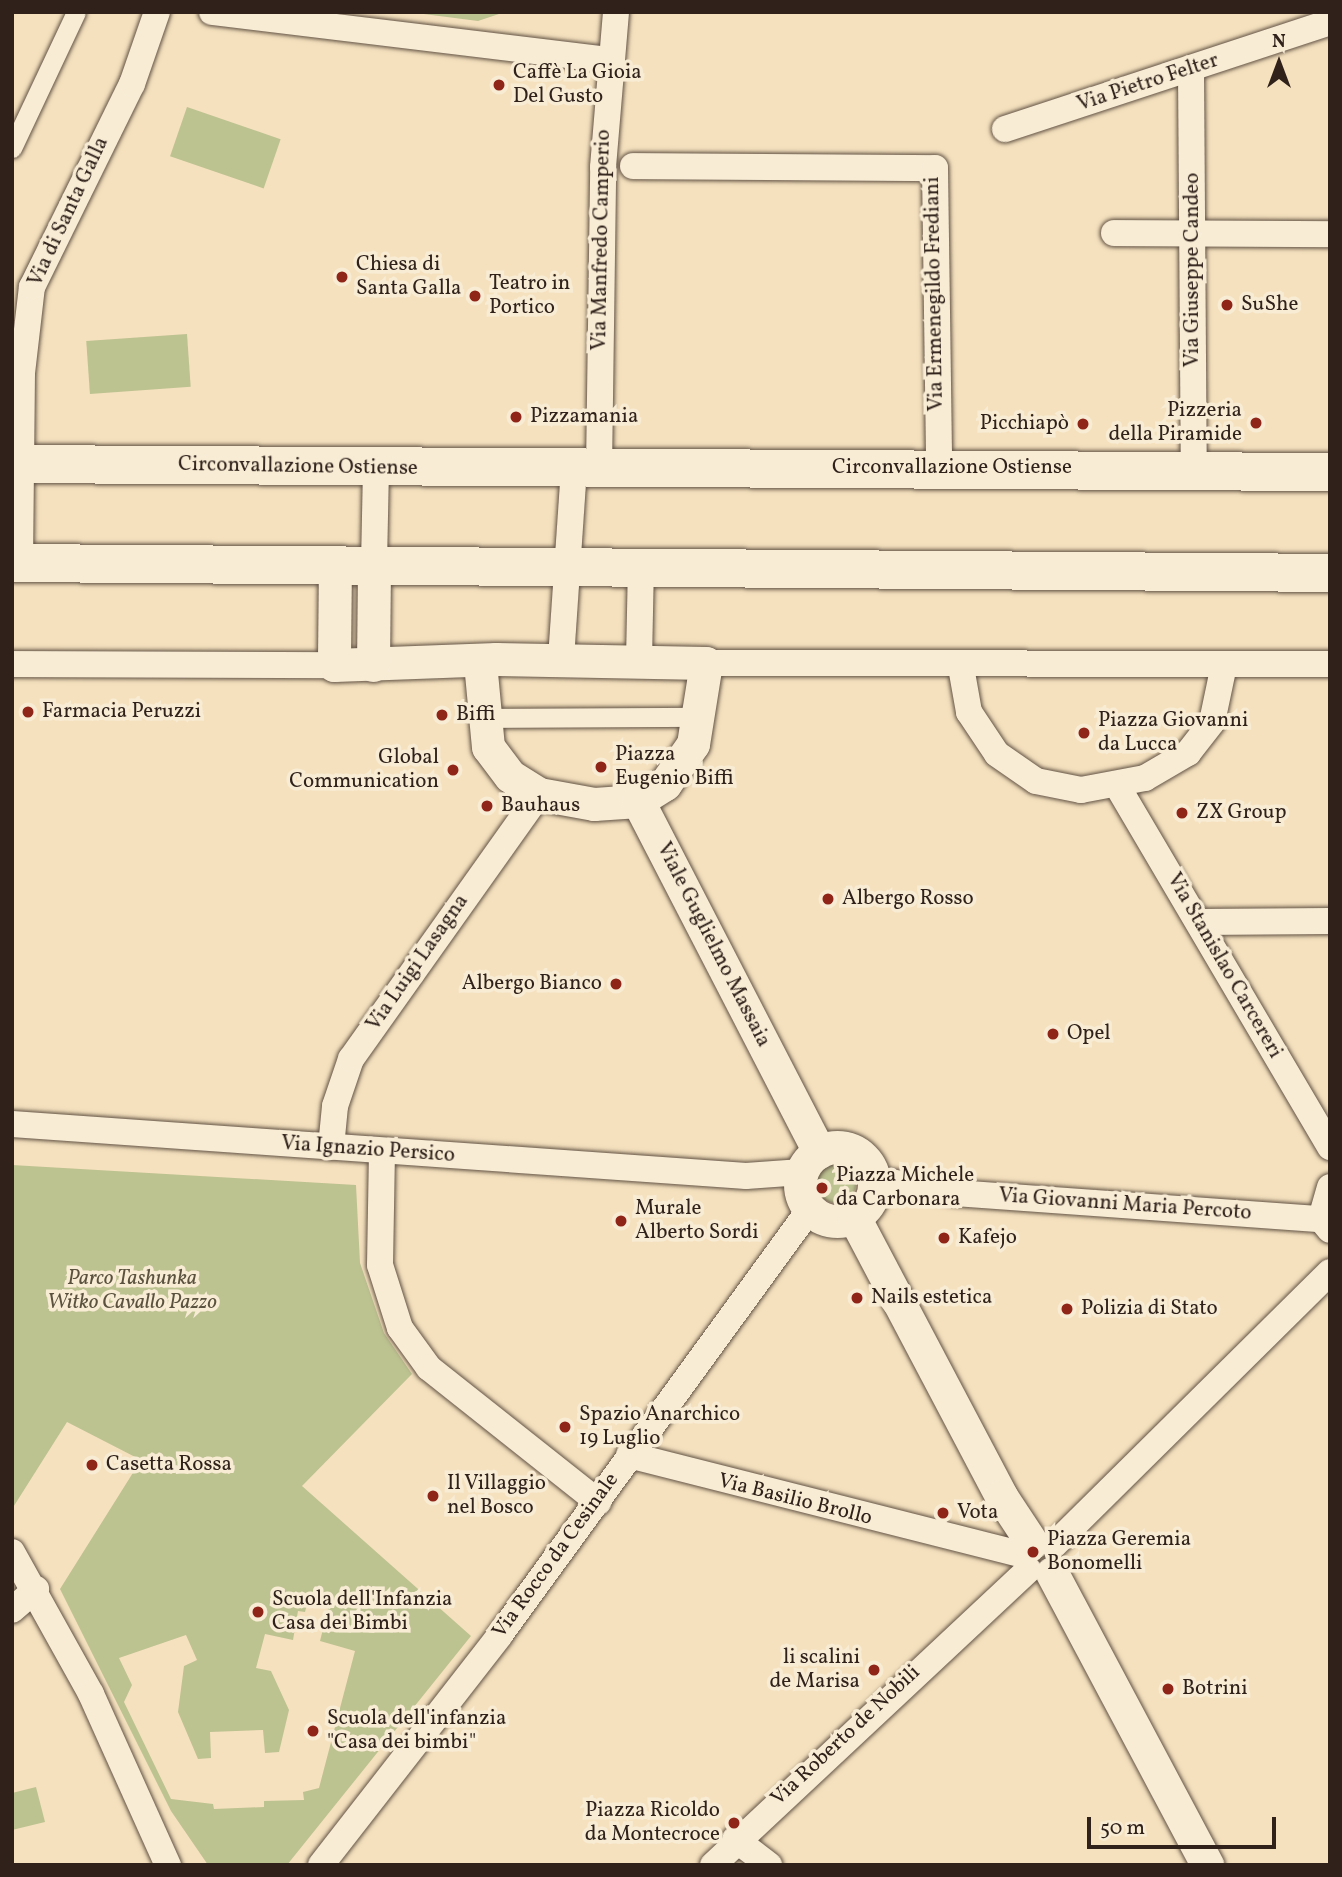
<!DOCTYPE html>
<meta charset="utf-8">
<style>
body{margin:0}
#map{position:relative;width:1342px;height:1877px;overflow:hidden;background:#f5e1be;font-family:Vollkorn,serif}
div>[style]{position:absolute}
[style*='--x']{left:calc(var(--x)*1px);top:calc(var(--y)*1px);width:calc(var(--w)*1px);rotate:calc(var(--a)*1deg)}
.green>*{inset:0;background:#bdc291;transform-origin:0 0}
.round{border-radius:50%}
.roads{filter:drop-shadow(0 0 2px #615244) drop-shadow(0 0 2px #615244)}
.pedestrian>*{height:19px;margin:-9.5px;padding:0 9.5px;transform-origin:9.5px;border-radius:9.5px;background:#f8ecd5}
.minor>*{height:26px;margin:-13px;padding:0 13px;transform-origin:13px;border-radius:13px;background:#f8ecd5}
.tertiary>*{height:33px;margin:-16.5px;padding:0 16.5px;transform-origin:16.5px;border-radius:16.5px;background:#f8ecd5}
.tertiary>.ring{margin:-16.5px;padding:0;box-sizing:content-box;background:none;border:33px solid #f8ecd5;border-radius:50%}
.secondary>*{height:38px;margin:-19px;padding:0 19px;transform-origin:19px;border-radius:19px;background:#f8ecd5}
.dots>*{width:19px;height:19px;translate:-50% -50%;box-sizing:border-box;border:4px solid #f8ecd5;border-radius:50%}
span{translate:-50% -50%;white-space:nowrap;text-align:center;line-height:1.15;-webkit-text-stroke:7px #f8ecd5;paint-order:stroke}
.poi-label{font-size:21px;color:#30221b}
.left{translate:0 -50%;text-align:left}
.right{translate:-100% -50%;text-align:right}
.street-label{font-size:21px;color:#30221b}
.park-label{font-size:21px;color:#5a523e;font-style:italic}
.frame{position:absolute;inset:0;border:14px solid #30221b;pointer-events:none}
.north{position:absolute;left:1244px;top:28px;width:70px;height:70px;-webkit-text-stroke:5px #f8ecd5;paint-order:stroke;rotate:0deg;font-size:19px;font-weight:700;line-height:28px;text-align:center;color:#30221b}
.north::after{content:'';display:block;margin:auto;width:24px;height:32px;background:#30221b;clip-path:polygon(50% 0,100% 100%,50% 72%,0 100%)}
.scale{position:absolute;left:1087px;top:1817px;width:189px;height:32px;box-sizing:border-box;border:4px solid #30221b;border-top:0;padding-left:9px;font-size:21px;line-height:24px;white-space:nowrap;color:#30221b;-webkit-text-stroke:5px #f8ecd5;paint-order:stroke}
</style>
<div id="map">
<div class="green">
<i style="clip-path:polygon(408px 12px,505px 12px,478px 21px)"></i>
<i style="left:187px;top:107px;width:99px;height:52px;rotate:19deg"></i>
<i style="left:187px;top:334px;width:53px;height:101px;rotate:86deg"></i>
<i class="round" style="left:816px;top:1163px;width:40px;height:40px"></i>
<i style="clip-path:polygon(evenodd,12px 1165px,356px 1185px,360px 1263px,384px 1333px,412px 1374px,302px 1486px,471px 1636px,287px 1865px,208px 1865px,171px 1811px,60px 1589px,141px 1460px,67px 1422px,12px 1509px,12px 1165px,308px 1600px,329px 1605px,320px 1641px,355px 1651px,319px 1788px,303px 1792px,304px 1800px,264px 1801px,264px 1807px,214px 1809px,213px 1804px,171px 1799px,124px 1702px,132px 1685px,119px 1658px,186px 1635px,197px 1660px,184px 1666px,178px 1712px,198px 1759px,211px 1758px,210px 1732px,263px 1730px,265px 1753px,279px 1752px,289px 1710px,271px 1671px,256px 1668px,265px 1634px,293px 1640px,298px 1611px,305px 1612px,308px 1600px)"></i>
<i style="clip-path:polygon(36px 1787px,45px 1822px,12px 1830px,12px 1793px)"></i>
</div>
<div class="roads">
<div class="pedestrian">
<i style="--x:12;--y:148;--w:150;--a:-64.8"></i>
<i style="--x:481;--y:718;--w:220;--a:-0.3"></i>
</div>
<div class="minor">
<i style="--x:212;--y:12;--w:398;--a:6.9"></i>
<i style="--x:1191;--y:69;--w:401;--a:89.6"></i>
<i style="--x:1005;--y:129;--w:342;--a:-18.2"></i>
<i style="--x:633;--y:166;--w:302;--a:0.4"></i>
<i style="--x:935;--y:168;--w:299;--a:89.2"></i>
<i style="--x:1114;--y:233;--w:216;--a:0.3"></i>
<i style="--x:599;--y:469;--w:302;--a:-89.2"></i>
<i style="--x:603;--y:167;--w:156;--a:-85.2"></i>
<i style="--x:20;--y:563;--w:190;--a:-89.4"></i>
<i style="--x:22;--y:373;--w:87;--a:-83.4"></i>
<i style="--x:32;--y:287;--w:226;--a:-63.8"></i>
<i style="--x:132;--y:84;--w:76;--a:-70.9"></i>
<i style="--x:374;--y:564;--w:97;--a:-88.8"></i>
<i style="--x:561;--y:659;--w:190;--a:-86.1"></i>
<i style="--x:639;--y:660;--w:93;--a:-88.8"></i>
<i style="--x:706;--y:663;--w:624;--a:0.09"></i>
<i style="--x:12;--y:664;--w:322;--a:0.2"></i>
<i style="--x:961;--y:667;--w:46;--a:79.9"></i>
<i style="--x:969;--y:712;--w:50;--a:56.3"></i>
<i style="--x:997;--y:754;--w:47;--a:34.7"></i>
<i style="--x:1036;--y:781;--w:46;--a:11.3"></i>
<i style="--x:1081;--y:790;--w:65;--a:-10.6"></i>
<i style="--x:1145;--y:778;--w:50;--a:-30.2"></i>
<i style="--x:1188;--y:753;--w:39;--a:-52"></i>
<i style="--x:1212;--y:722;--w:58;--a:-78.1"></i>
<i style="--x:1118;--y:787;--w:418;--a:59.5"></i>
<i style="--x:1199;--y:922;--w:131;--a:-0.4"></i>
<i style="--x:12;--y:1124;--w:736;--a:4.05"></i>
<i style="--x:746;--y:1176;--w:56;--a:-4.1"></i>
<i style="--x:331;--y:1147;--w:41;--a:-84.4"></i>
<i style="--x:335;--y:1106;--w:50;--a:-71.2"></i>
<i style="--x:351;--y:1059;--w:325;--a:-54.6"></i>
<i style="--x:382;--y:1151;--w:114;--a:91"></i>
<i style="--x:380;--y:1265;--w:66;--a:72.4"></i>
<i style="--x:400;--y:1328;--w:49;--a:54.1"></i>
<i style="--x:429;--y:1368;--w:216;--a:38.4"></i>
<i style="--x:873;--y:1179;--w:83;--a:9.7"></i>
<i style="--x:955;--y:1193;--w:367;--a:4.1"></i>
<i style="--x:1330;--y:1187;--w:33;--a:106"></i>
<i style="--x:1321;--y:1219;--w:14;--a:51"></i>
<i style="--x:629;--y:1455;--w:407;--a:14.2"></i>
<i style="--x:1054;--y:1545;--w:388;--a:-44.7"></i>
<i style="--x:12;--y:1552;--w:162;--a:60.9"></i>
<i style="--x:91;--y:1694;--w:188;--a:65.8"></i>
<i style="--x:12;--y:1610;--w:32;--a:-41"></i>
<i style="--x:735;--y:1839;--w:43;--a:37.4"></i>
<i style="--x:321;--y:1865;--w:290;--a:-52.1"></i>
<i style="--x:499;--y:1636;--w:528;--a:-53.93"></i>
<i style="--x:713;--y:1865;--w:432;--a:-43.1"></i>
</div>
<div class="tertiary">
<i style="--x:335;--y:563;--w:102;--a:90.6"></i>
<i style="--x:334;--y:665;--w:162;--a:-2.1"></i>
<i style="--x:496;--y:659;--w:210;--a:1.1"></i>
<i style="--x:706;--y:663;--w:82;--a:99.1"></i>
<i style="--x:693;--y:744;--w:49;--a:125"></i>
<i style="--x:665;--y:784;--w:32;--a:148"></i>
<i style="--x:638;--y:801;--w:44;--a:176.1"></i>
<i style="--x:594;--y:804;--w:56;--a:-169.7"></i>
<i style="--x:539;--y:794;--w:34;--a:-148"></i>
<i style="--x:510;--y:776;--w:36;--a:-127"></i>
<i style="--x:488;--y:747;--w:84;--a:-95.4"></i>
<i style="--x:373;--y:665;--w:101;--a:-89.4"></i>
<i style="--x:638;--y:801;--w:395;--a:62.7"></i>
<i class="ring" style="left:800px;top:1147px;width:41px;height:41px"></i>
<i style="--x:854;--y:1217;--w:315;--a:62.2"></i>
<i style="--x:1001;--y:1496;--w:56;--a:56.6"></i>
<i style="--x:1052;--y:1573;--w:331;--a:62"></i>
</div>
<div class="secondary">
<i style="--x:12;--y:464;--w:1318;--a:0.35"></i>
<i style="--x:12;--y:563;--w:1318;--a:0.43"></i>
</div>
</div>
<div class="dots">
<i style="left:499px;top:85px;background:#8f2418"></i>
<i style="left:342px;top:277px;background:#8f2418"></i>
<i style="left:475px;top:296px;background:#8f2418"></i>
<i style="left:1227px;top:305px;background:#8f2418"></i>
<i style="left:516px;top:417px;background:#8f2418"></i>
<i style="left:1256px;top:423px;background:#8f2418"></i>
<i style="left:1083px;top:424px;background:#8f2418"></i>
<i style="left:28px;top:712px;background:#8f2418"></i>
<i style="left:442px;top:715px;background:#8f2418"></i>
<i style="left:1084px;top:733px;background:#8f2418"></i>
<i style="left:601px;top:767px;background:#8f2418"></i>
<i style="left:453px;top:770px;background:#8f2418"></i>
<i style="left:487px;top:806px;background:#8f2418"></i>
<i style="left:1182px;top:813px;background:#8f2418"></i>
<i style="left:828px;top:899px;background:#8f2418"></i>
<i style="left:616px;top:984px;background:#8f2418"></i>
<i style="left:1053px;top:1034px;background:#8f2418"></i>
<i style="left:822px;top:1188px;background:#8f2418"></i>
<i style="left:621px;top:1221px;background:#8f2418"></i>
<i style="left:944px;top:1238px;background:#8f2418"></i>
<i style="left:857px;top:1298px;background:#8f2418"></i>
<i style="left:1067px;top:1309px;background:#8f2418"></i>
<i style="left:565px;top:1427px;background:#8f2418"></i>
<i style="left:92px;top:1465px;background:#8f2418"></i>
<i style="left:433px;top:1496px;background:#8f2418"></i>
<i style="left:943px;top:1513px;background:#8f2418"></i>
<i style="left:1033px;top:1552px;background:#8f2418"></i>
<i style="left:258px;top:1612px;background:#8f2418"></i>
<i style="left:874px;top:1670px;background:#8f2418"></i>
<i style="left:1168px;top:1689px;background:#8f2418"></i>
<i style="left:313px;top:1731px;background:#8f2418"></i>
<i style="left:734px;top:1823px;background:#8f2418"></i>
</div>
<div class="poi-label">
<span class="left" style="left:513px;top:85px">Caffè La Gioia<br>Del Gusto</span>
<span class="left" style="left:356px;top:277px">Chiesa di<br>Santa Galla</span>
<span class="left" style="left:489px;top:296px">Teatro in<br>Portico</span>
<span class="left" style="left:1241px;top:305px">SuShe</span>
<span class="right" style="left:1242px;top:423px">Pizzeria<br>della Piramide</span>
<span class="left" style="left:530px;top:417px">Pizzamania</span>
<span class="right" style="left:1069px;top:424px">Picchiapò</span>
<span class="left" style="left:42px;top:712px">Farmacia Peruzzi</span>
<span class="left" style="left:456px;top:715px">Biffi</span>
<span class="left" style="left:1098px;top:733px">Piazza Giovanni<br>da Lucca</span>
<span class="left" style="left:615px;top:767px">Piazza<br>Eugenio Biffi</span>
<span class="right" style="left:439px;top:770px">Global<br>Communication</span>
<span class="left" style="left:501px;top:806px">Bauhaus</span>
<span class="left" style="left:1196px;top:813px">ZX Group</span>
<span class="left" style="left:842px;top:899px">Albergo Rosso</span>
<span class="right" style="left:602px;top:984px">Albergo Bianco</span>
<span class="left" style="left:1067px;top:1034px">Opel</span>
<span class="left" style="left:836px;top:1188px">Piazza Michele<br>da Carbonara</span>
<span class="left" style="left:635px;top:1221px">Murale<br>Alberto Sordi</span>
<span class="left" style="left:958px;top:1238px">Kafejo</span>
<span class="left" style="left:871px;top:1298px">Nails estetica</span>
<span class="left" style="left:1081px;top:1309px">Polizia di Stato</span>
<span class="left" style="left:579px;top:1427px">Spazio Anarchico<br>19 Luglio</span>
<span class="left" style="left:106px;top:1465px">Casetta Rossa</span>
<span class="left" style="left:447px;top:1496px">Il Villaggio<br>nel Bosco</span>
<span class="left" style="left:957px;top:1513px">Vota</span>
<span class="left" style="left:1047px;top:1552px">Piazza Geremia<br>Bonomelli</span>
<span class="left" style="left:272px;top:1612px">Scuola dell'Infanzia<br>Casa dei Bimbi</span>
<span class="right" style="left:860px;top:1670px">li scalini<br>de Marisa</span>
<span class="left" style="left:1182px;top:1689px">Botrini</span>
<span class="left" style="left:327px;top:1731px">Scuola dell'infanzia<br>"Casa dei bimbi"</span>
<span class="right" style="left:720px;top:1823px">Piazza Ricoldo<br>da Montecroce</span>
</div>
<div class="street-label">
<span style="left:1148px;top:83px;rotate:-18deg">Via Pietro Felter</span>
<span style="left:69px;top:212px;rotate:-65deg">Via di Santa Galla</span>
<span style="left:602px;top:240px;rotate:-89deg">Via Manfredo Camperio</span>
<span style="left:1193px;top:270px;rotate:-90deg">Via Giuseppe Candeo</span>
<span style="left:935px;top:294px;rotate:-91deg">Via Ermenegildo Frediani</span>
<span style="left:298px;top:467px;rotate:1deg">Circonvallazione Ostiense</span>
<span style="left:952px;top:468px">Circonvallazione Ostiense</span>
<span style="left:713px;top:945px;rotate:63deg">Viale Guglielmo Massaia</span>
<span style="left:418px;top:963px;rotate:-55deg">Via Luigi Lasagna</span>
<span style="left:1224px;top:966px;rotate:60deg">Via Stanislao Carcereri</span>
<span style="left:368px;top:1150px;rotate:4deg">Via Ignazio Persico</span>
<span style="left:1125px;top:1205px;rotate:4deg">Via Giovanni Maria Percoto</span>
<span style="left:795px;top:1500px;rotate:14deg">Via Basilio Brollo</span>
<span style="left:556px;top:1556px;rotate:-54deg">Via Rocco da Cesinale</span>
<span style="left:846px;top:1736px;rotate:-43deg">Via Roberto de Nobili</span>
</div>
<div class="park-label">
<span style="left:132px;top:1291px">Parco Tashunka<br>Witko Cavallo Pazzo</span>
</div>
<div class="frame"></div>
<div class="north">N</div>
<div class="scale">50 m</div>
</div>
